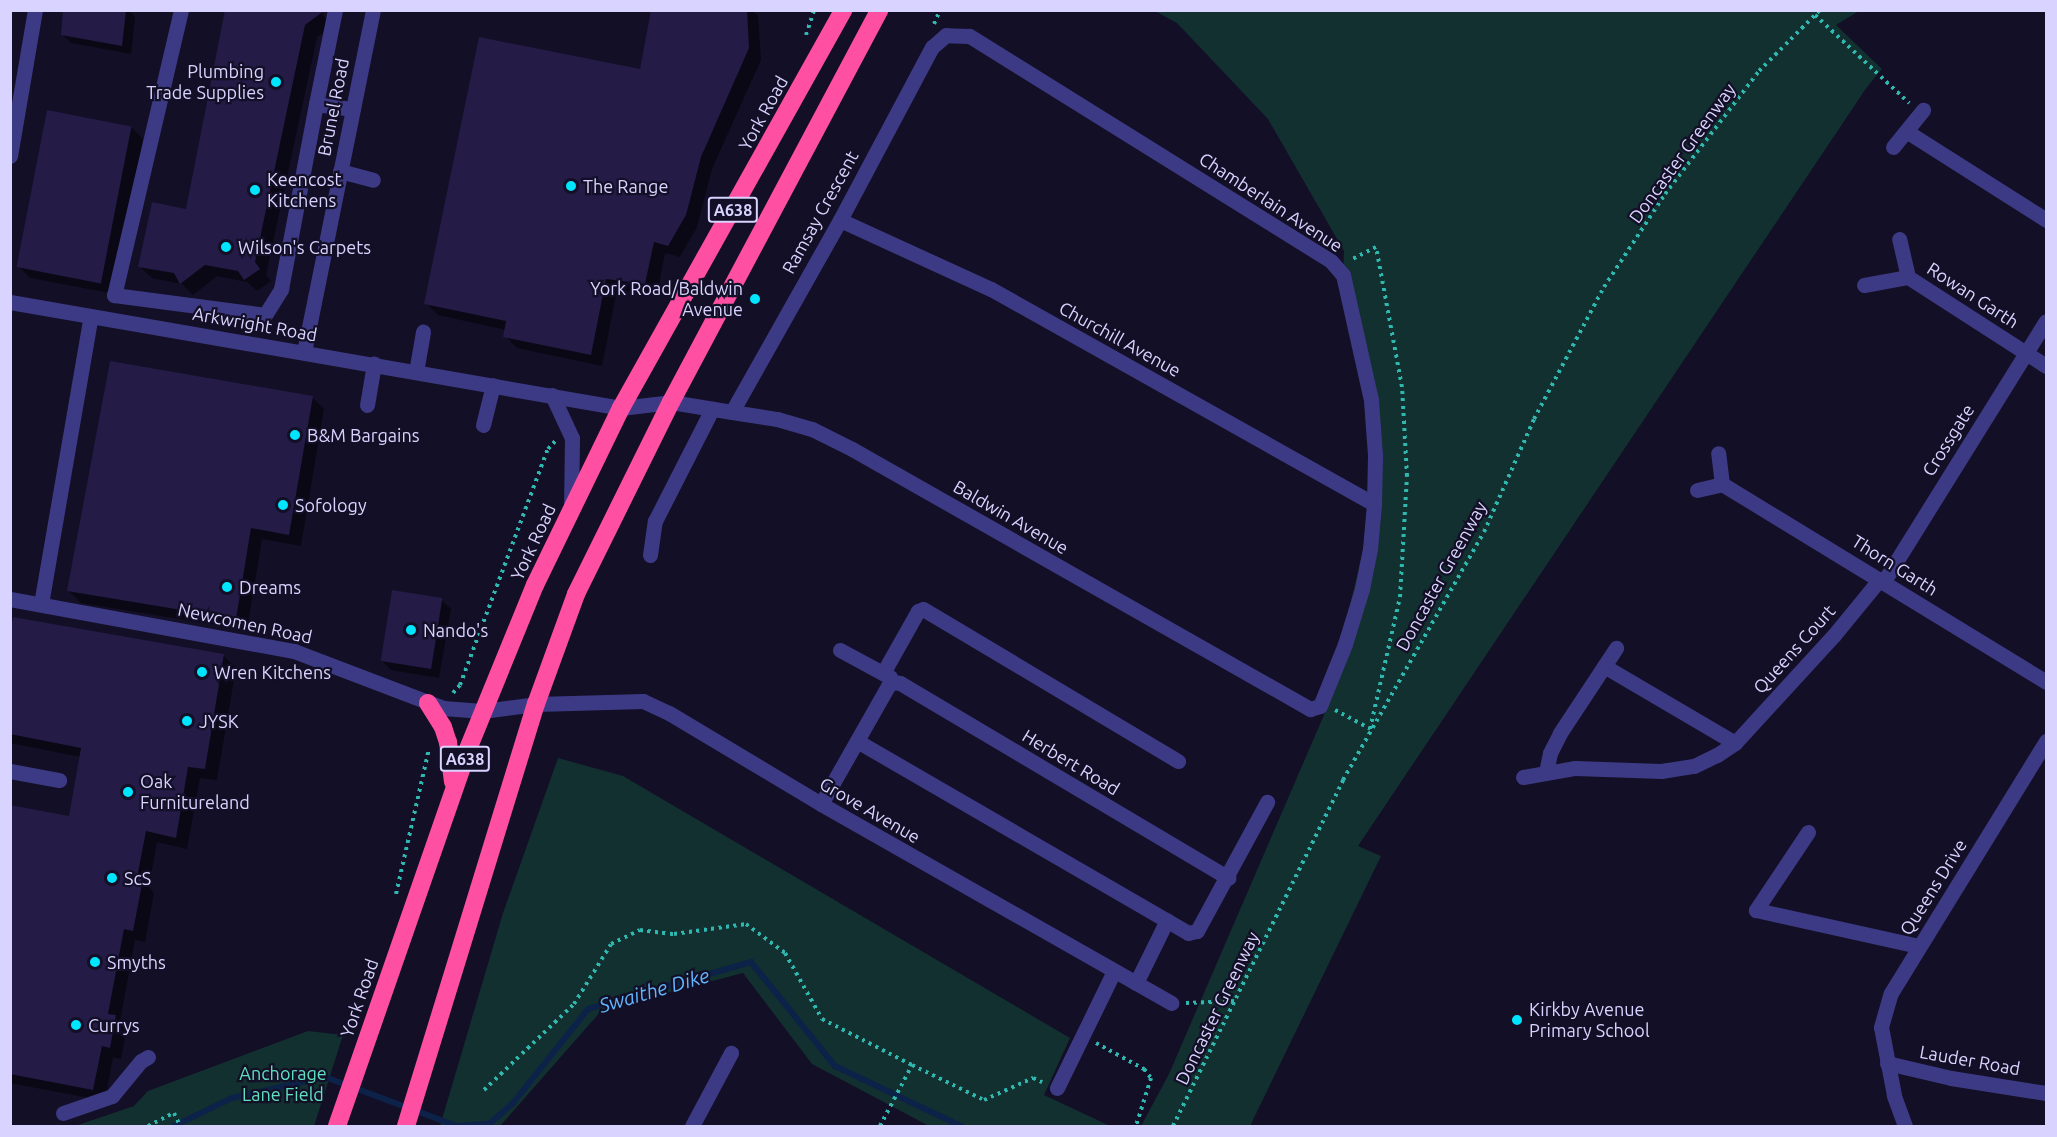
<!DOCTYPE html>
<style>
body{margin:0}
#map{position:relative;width:2057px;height:1137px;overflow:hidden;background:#130f26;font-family:Ubuntu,sans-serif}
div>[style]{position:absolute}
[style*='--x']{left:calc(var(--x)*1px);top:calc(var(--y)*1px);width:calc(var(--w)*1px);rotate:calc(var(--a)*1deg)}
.green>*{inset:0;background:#12302f}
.shadow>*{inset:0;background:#0007}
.stream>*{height:6px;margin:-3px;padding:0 3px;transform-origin:3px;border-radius:3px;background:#0c2248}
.building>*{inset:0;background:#241b47;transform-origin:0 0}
.path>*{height:4px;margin-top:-2px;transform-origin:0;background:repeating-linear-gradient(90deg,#2fb8b0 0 3px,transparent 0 7.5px)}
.minor>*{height:15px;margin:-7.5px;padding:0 7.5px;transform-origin:7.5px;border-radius:7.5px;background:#3d3a85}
.highway>*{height:18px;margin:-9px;padding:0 9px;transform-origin:9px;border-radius:9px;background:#ff4fa3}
.dots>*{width:16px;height:16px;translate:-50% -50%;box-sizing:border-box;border:3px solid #130f26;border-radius:50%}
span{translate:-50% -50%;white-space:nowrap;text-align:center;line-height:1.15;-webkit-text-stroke:4.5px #130f26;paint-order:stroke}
.shield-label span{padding:2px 4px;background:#130f26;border:2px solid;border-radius:4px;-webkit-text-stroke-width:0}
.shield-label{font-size:16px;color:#d9d4ff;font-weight:700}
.poi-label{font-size:18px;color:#d9d4ff}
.right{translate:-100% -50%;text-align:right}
.left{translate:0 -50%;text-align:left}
.street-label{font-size:18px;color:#d9d4ff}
.park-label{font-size:18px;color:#5fe0c0}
.water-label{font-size:20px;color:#62b6ff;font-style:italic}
.frame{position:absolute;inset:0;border:12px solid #d9d4ff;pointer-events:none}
</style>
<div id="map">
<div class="green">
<i style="clip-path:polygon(1155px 11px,1859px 11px,1836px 25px,1882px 69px,1867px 87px,1358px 846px,1381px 856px,1250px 1126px,1141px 1126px,1169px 1074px,1324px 715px,1374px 504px,1375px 455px,1343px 275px,1344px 251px,1268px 119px,1177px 23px)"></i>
<i style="clip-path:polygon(558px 758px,623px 776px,1070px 1038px,1044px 1095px,1110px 1126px,929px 1126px,812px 1064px,743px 973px,602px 1010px,500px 1126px,440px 1126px,503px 913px)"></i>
<i style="clip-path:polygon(308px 1031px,343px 1035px,314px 1126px,75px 1126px,134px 1106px,148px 1091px)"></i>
</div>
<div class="shadow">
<i style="clip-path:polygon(64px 10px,129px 10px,135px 17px,131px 54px,71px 43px,62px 34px)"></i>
<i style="clip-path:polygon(227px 10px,321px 12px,332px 27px,317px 37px,266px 275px,271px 281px,257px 291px,247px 282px,217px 276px,193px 295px,182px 284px,152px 278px,140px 267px,187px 210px)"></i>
<i style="clip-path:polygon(717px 10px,752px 10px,758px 16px,761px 60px,712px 169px,697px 227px,680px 257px,665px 253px,657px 295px,617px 290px,602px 366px,517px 348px,505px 336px,506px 330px,438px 315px,426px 303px,641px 70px)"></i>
<i style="clip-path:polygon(131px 127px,143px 139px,115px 294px,30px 278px,18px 266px)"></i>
<i style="clip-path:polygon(312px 397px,324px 409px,301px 546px,262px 539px,247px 630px,81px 603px,69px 591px)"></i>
<i style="clip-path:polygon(442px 600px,451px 609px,439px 678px,391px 670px,382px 661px)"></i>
<i style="clip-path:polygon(10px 641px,224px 656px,236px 668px,217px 780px,200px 778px,187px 849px,157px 842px,149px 887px,154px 893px,145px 942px,135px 940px,120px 1021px,127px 1028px,121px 1059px,113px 1057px,105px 1101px,10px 1083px,10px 807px,70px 818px,81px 757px,10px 743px)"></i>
</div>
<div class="stream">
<i style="--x:174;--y:1126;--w:64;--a:-25.8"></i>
<i style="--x:232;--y:1098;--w:95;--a:-12.7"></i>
<i style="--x:325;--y:1077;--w:141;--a:20.4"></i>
<i style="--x:457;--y:1126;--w:32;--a:-4"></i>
<i style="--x:489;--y:1124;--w:32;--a:-41"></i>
<i style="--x:513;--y:1103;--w:120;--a:-51.4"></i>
<i style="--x:588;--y:1009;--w:170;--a:-16.1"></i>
<i style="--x:751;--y:962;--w:134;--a:51.1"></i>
<i style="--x:835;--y:1066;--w:140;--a:25.5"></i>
</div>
<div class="building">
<i style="clip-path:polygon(63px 10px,126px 10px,122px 46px,61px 35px)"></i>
<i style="clip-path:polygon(225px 10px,325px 10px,305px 25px,255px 262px,260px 269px,244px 280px,238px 271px,205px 265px,180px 284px,174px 273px,138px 267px,152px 202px,186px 209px)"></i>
<i style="clip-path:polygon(651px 10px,747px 10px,749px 48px,701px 157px,686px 215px,668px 246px,654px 242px,645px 284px,606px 279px,591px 355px,503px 337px,506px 321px,424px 304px,479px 37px,640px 69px)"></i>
<i style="left:47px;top:110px;width:86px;height:160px;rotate:11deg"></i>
<i style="clip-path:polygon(110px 361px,313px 396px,289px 535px,251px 528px,236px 619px,67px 591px)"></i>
<i style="left:392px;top:590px;width:51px;height:72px;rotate:9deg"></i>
<i style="clip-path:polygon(13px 617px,224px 654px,205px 769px,188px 767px,176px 838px,146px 831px,137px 878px,143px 879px,133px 931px,124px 929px,108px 1014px,116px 1015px,110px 1048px,102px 1046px,93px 1090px,10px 1074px,10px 805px,69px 816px,81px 748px,10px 734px,10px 632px)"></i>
</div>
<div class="path">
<i style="--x:1815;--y:15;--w:129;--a:43.1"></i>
<i style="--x:934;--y:24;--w:15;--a:-67"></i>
<i style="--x:806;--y:35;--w:26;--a:-72"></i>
<i style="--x:453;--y:693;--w:11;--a:-49"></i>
<i style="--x:460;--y:685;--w:252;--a:-69.6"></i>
<i style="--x:548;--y:449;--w:12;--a:-48"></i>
<i style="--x:1335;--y:710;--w:40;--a:28"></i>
<i style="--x:1370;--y:729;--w:135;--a:-77.2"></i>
<i style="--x:1400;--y:597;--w:121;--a:-86.7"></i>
<i style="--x:1407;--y:476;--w:89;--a:-93.2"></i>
<i style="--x:1402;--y:387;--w:142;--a:-100.5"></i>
<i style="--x:1376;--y:247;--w:28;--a:153"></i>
<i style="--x:396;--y:894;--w:149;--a:-77.2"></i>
<i style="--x:1186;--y:1003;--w:50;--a:-2.3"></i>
<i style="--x:1096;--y:1043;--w:55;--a:28.4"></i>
<i style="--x:1144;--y:1069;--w:11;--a:52"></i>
<i style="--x:1151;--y:1078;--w:50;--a:107.4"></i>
<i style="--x:484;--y:1090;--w:124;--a:-43.7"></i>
<i style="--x:574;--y:1004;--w:70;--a:-58.3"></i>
<i style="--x:611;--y:944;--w:32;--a:-26"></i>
<i style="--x:640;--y:930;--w:34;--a:7"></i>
<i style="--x:674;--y:934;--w:73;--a:-7.9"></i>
<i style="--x:746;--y:924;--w:49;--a:36.6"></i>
<i style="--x:785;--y:953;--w:76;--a:60.7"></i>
<i style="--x:822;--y:1019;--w:101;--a:27.1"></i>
<i style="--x:148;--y:1126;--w:29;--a:-27"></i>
<i style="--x:174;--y:1113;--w:14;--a:65"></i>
<i style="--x:880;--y:1126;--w:69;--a:-62.3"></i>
<i style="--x:912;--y:1065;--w:80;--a:25.9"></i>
<i style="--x:984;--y:1100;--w:54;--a:-24.2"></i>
<i style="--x:1033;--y:1078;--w:10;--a:24"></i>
<i style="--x:1173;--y:1126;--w:386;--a:-63.8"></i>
<i style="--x:1343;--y:780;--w:285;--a:-60.4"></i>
<i style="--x:1484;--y:532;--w:124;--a:-66.1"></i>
<i style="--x:1534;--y:419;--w:149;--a:-62.1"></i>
<i style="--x:1604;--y:287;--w:111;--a:-56.7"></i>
<i style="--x:1665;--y:194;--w:155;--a:-52.6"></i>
<i style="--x:1759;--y:71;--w:86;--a:-45"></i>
</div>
<div class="minor">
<i style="--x:181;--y:10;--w:293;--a:103.2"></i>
<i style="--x:114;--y:295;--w:152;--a:7.5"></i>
<i style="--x:265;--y:315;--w:31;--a:-58"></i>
<i style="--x:281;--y:289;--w:188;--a:-79.3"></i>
<i style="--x:316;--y:104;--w:37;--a:8"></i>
<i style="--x:316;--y:104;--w:96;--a:-78.6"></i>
<i style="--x:1906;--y:131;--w:166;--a:32.4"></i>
<i style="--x:1893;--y:147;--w:48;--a:-51"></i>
<i style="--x:10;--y:156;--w:148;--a:-80.3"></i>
<i style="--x:340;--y:171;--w:34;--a:15"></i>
<i style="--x:840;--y:220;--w:166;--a:24.6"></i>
<i style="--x:991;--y:289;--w:439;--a:29.3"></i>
<i style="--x:1908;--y:277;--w:164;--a:32.8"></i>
<i style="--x:1864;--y:285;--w:45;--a:-10.3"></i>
<i style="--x:1908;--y:277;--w:39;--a:-103"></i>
<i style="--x:10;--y:302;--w:620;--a:9.84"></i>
<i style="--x:621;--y:408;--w:50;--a:-6.8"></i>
<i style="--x:671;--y:402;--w:62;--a:9.3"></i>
<i style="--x:732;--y:412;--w:46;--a:8.8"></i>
<i style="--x:777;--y:419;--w:36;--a:16"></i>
<i style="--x:812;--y:429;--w:45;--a:26.6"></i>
<i style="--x:852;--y:449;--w:527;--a:29.58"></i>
<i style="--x:1310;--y:709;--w:10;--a:-17"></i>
<i style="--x:1320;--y:706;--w:67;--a:-68"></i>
<i style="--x:1345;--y:644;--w:58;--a:-72.8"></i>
<i style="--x:1362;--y:589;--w:41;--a:-78.7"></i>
<i style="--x:1370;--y:549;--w:45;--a:-84.9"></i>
<i style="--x:1374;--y:504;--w:49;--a:-88.8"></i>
<i style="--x:1375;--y:455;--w:55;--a:-94.2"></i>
<i style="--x:1371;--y:400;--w:128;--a:-102.6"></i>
<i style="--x:1343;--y:275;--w:18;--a:-131"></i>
<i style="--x:1331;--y:261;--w:426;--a:-148.1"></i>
<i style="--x:969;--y:36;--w:23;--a:-178"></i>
<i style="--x:946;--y:35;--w:18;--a:139"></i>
<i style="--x:932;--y:47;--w:196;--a:118"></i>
<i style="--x:840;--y:220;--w:220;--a:119.4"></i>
<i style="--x:304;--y:352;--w:349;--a:-78.6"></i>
<i style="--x:416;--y:372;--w:41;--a:-80.1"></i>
<i style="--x:552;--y:395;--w:47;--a:65.1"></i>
<i style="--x:572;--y:438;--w:69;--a:90.8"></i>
<i style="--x:367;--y:405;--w:42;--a:-80.3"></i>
<i style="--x:483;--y:425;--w:41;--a:-76"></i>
<i style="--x:1722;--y:484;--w:380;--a:31.4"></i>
<i style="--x:1697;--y:490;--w:26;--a:-13"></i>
<i style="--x:1722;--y:484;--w:31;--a:-97"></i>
<i style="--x:650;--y:555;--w:34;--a:-82"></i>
<i style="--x:655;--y:521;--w:126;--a:-63"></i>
<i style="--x:1884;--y:581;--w:306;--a:-58.1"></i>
<i style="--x:10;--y:599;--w:289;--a:10.4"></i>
<i style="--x:294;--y:651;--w:160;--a:20.9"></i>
<i style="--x:443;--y:708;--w:40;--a:4.3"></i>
<i style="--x:483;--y:711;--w:53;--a:-7.5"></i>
<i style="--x:536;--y:704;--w:107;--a:-1.6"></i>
<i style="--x:643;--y:701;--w:29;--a:25"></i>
<i style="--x:669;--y:713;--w:177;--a:30.9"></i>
<i style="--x:821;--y:804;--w:403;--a:29.6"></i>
<i style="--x:41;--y:604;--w:292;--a:-80.2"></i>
<i style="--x:840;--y:650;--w:57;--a:28.4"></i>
<i style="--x:1604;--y:666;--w:152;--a:30.4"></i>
<i style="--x:883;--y:673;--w:71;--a:-60.6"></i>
<i style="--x:918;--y:611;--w:5;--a:-22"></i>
<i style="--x:923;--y:609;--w:297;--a:30.8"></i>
<i style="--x:893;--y:682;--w:7;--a:8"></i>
<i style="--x:900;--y:683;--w:382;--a:30.7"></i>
<i style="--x:857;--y:741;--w:383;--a:30.1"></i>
<i style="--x:1188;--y:933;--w:9;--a:-13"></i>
<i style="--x:1197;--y:931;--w:147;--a:-61.5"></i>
<i style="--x:10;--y:771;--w:50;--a:10.4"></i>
<i style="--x:1546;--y:772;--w:19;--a:-78"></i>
<i style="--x:1550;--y:753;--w:22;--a:-63"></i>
<i style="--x:1560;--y:733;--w:102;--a:-56.6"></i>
<i style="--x:1523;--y:777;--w:53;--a:-9.8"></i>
<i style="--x:1575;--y:768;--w:86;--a:2"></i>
<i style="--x:1661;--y:771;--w:33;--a:-9"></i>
<i style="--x:1694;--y:766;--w:25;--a:-26"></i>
<i style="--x:1717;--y:755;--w:22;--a:-34"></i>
<i style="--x:1735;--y:743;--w:147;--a:-47.5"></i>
<i style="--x:1834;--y:635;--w:72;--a:-50.6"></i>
<i style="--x:821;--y:804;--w:136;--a:-60.4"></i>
<i style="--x:888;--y:686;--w:6;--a:-39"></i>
<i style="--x:1808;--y:832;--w:94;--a:123.7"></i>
<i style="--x:1756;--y:910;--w:167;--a:12.5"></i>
<i style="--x:1136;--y:983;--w:70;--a:-63.8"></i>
<i style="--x:1887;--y:1063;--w:66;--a:13.2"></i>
<i style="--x:1951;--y:1078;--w:96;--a:9"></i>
<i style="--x:1057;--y:1088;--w:130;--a:-64"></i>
<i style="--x:63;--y:1113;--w:52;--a:-19.1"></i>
<i style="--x:112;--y:1096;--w:45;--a:-50.4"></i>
<i style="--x:141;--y:1061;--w:8;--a:-30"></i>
<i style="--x:692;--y:1126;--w:83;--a:-61.9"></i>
<i style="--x:1905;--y:1126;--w:33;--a:-110"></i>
<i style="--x:1894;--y:1095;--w:69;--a:-100.8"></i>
<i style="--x:1881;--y:1027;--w:35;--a:-74"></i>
<i style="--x:1891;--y:993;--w:296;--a:-58.4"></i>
</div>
<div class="highway">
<i style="--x:428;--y:703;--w:28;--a:58"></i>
<i style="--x:443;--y:727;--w:16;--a:72"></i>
<i style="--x:448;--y:742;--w:40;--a:82.9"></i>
<i style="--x:337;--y:1126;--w:399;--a:-70.8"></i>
<i style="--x:468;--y:749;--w:177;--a:-67.8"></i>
<i style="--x:535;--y:585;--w:197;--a:-64.1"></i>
<i style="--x:621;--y:408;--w:456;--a:-60.8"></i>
<i style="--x:406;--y:1126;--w:442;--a:-72.9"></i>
<i style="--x:536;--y:704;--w:117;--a:-70"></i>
<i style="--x:576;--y:594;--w:214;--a:-63.7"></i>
<i style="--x:671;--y:402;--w:444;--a:-62"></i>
</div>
<div class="dots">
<i style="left:276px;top:82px;background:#00e5ff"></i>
<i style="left:571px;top:186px;background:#00e5ff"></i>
<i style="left:255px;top:190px;background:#00e5ff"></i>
<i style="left:226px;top:247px;background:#00e5ff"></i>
<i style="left:755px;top:299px;background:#00e5ff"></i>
<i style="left:295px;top:435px;background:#00e5ff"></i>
<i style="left:283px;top:505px;background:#00e5ff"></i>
<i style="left:227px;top:587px;background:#00e5ff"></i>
<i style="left:411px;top:630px;background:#00e5ff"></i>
<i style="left:202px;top:672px;background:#00e5ff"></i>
<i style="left:187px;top:721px;background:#00e5ff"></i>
<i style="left:128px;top:792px;background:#00e5ff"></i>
<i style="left:112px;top:878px;background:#00e5ff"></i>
<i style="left:95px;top:962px;background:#00e5ff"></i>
<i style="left:1517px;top:1020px;background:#00e5ff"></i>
<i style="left:76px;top:1025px;background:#00e5ff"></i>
</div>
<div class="shield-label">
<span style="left:733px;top:210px">A638</span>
<span style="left:465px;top:759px">A638</span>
</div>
<div class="poi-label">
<span class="right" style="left:264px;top:82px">Plumbing<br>Trade Supplies</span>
<span class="left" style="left:267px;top:190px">Keencost<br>Kitchens</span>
<span class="left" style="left:583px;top:186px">The Range</span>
<span class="left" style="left:238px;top:247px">Wilson's Carpets</span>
<span class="right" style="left:743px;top:299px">York Road/Baldwin<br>Avenue</span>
<span class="left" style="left:307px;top:435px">B&amp;M Bargains</span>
<span class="left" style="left:295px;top:505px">Sofology</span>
<span class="left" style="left:239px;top:587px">Dreams</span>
<span class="left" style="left:423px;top:630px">Nando's</span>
<span class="left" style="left:214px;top:672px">Wren Kitchens</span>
<span class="left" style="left:199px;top:721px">JYSK</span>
<span class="left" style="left:140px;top:792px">Oak<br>Furnitureland</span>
<span class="left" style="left:124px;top:878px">ScS</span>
<span class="left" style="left:107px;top:962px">Smyths</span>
<span class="left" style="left:1529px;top:1020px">Kirkby Avenue<br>Primary School</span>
<span class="left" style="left:88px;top:1025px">Currys</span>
</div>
<div class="street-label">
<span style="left:333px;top:107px;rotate:-79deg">Brunel Road</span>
<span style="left:763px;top:113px;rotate:-61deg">York Road</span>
<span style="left:1682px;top:153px;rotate:-54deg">Doncaster Greenway</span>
<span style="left:1271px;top:202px;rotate:33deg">Chamberlain Avenue</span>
<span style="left:820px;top:212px;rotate:-61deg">Ramsay Crescent</span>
<span style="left:1973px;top:295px;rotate:33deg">Rowan Garth</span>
<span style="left:255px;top:324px;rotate:10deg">Arkwright Road</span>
<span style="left:1120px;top:339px;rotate:29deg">Churchill Avenue</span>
<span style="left:1948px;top:440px;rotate:-58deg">Crossgate</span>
<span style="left:1011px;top:517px;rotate:30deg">Baldwin Avenue</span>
<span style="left:533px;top:542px;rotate:-65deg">York Road</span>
<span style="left:1895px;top:565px;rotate:32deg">Thorn Garth</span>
<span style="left:1441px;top:576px;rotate:-61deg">Doncaster Greenway</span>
<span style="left:245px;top:623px;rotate:12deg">Newcomen Road</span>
<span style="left:1794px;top:649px;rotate:-48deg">Queens Court</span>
<span style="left:1071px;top:762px;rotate:31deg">Herbert Road</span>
<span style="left:870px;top:810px;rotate:30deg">Grove Avenue</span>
<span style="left:1933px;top:887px;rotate:-58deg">Queens Drive</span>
<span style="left:359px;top:998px;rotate:-71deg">York Road</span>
<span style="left:1217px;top:1008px;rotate:-64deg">Doncaster Greenway</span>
<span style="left:1970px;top:1060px;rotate:10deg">Lauder Road</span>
</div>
<div class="park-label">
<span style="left:283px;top:1084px">Anchorage<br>Lane Field</span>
</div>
<div class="water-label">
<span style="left:654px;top:990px;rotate:-16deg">Swaithe Dike</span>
</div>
<div class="frame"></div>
</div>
